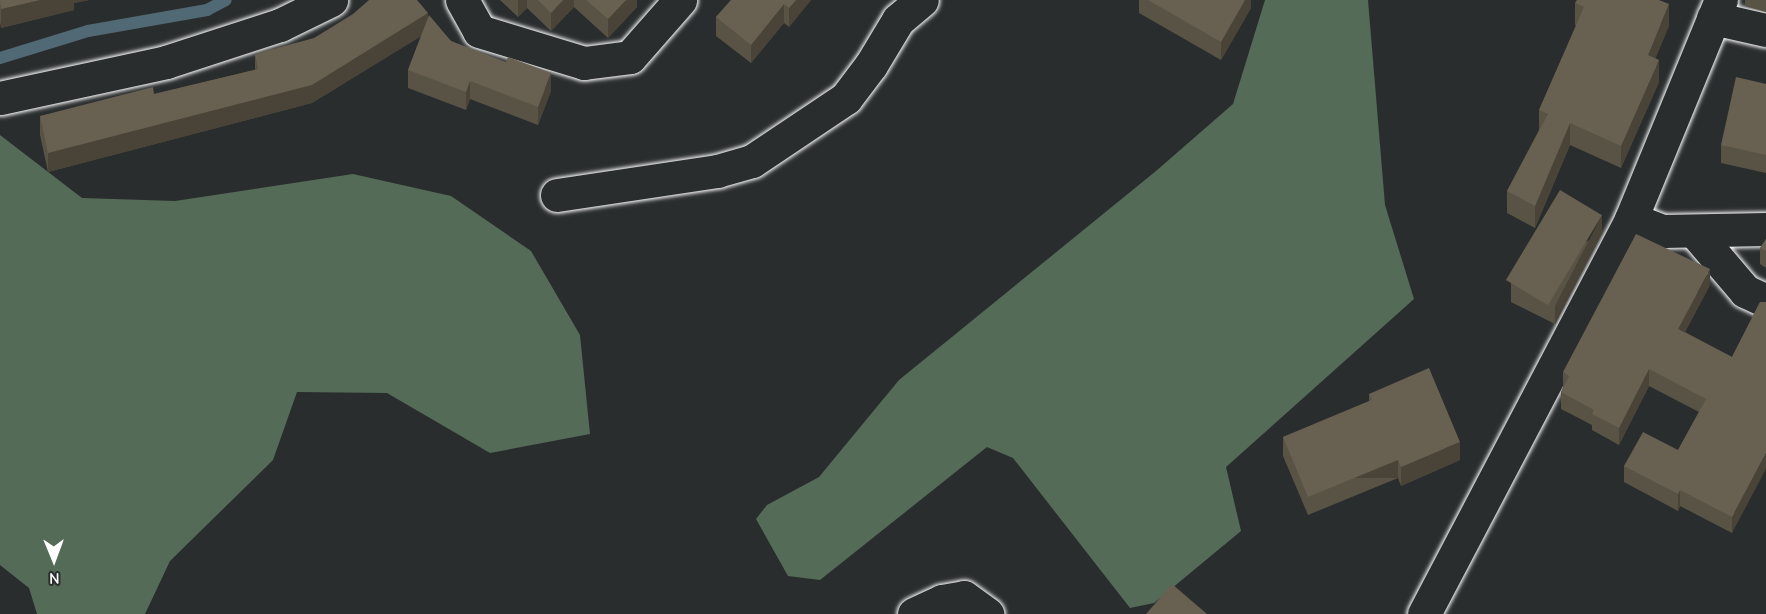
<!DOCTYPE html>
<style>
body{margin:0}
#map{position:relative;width:1766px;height:614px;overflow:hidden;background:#2a2d2e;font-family:"Comic Neue",sans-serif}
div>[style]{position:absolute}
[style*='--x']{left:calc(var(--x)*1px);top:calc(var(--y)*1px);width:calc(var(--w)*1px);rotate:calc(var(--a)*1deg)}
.green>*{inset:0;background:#546b57}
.stream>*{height:12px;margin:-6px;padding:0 6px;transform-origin:6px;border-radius:6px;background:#506975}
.roads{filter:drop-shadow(0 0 2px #fff) drop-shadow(0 0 2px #fff)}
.minor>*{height:33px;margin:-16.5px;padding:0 16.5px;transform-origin:16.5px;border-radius:16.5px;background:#2a2d2e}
.wall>*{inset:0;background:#595345}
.shaded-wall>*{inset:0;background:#494338;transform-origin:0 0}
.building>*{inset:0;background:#686050;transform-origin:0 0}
span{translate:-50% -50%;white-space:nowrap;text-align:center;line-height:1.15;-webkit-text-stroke:5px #2a2d2e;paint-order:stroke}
.north{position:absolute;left:24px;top:530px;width:60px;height:60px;-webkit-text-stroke:4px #2a2d2e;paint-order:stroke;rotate:179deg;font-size:16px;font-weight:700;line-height:24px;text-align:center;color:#fff}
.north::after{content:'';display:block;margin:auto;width:21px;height:27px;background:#fff;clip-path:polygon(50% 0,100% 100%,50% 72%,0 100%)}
</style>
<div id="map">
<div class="green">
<i style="clip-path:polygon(1265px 0,1368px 0,1385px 205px,1414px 299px,1226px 467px,1241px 531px,1154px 603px,1130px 608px,1013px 458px,987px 447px,820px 580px,788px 576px,756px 519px,767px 505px,819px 477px,899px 380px,1156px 171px,1233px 104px)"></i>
<i style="clip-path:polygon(0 135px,82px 198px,175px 201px,353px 174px,451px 196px,531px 251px,580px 335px,590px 434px,490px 453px,387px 393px,297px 392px,273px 460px,170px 561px,145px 614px,37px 614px,29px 588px,0 565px)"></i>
</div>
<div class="stream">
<i style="--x:0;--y:58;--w:92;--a:-17.1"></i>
<i style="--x:88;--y:31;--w:121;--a:-10"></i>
<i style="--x:207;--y:10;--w:21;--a:-28"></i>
</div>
<div class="roads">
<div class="minor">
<i style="--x:462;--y:0;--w:35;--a:61"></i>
<i style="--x:479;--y:31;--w:110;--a:16.9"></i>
<i style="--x:584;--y:63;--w:46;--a:-7.4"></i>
<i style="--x:630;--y:57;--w:76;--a:-48.7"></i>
<i style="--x:1713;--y:18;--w:54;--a:12.8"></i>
<i style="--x:0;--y:98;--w:170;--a:-12.2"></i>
<i style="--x:166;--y:62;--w:120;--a:-18"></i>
<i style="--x:280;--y:25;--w:57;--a:-26.1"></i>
<i style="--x:557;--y:195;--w:162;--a:-8.5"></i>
<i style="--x:717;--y:171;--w:36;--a:-16"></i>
<i style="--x:752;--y:161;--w:113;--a:-33.8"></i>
<i style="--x:846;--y:98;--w:41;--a:-52.9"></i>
<i style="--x:871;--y:65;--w:52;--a:-59"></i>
<i style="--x:898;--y:20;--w:31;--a:-40"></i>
<i style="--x:1631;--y:219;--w:34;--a:21"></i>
<i style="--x:1663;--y:231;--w:103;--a:-1.1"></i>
<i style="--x:1694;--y:231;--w:79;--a:49.6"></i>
<i style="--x:1745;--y:291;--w:23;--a:25"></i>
<i style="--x:914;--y:614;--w:31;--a:-25"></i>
<i style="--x:942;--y:601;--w:22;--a:-10"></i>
<i style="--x:964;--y:597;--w:29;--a:36"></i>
<i style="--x:1424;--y:614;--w:446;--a:-62.3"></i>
<i style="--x:1631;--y:219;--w:237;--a:-67.7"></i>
</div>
</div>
<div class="wall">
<i style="clip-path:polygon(0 0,89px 0,74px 3px,74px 10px,1px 28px,0 22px)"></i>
<i style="clip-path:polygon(500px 0,637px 0,637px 7px,608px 38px,574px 7px,551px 31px,527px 8px,518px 17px)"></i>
<i style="clip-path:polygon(731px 0,811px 0,789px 27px,784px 23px,751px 63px,716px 36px,716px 17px)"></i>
<i style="clip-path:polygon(1139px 0,1251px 0,1251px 8px,1221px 60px,1139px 13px)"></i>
<i style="clip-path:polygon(1745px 0,1766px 0,1766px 12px,1745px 6px)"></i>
<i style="clip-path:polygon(1575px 3px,1669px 26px,1655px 58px,1659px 82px,1621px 168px,1570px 145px,1535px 228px,1507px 213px,1507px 191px,1539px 130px,1539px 110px,1576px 26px,1575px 25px)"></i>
<i style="clip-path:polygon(428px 18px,451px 41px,551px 91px,538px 125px,470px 99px,466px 110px,408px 88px,408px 70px,421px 36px,312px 103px,48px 172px,40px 135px,40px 116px,154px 94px,255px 70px,255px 54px)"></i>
<i style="clip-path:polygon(1766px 84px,1766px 173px,1721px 163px,1721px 145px)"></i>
<i style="clip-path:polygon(1602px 233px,1555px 324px,1511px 302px,1511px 283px)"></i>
<i style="clip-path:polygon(1766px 239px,1766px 268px,1760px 264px,1760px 248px)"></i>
<i style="clip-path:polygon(1710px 285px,1685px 332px,1732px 357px,1760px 302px,1732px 533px,1680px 506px,1678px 511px,1624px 482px,1624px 466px,1678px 450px,1699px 412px,1649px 386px,1619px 445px,1592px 430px,1592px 425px,1561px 409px,1561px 392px,1563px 387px,1563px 372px)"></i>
<i style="clip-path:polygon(1369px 394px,1460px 460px,1401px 486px,1398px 478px,1308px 515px,1283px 456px,1283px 437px,1369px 401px)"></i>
</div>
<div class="shaded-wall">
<i style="clip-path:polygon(40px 0,89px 0,74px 3px,74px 10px,1px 28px,1px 9px)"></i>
<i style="clip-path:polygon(518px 0,527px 0,527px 8px,518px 17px)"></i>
<i style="clip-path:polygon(563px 0,574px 0,574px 7px,551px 31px,551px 13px)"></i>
<i style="clip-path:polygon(626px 0,637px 0,637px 7px,608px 38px,608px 19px)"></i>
<i style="clip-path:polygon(796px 0,811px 0,789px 27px,789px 8px)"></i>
<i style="clip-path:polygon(1245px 0,1251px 0,1251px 8px,1221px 60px,1221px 42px)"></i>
<i style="clip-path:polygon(784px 4px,784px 23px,751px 63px,751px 45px)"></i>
<i style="clip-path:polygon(1669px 4px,1669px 26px,1648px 77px,1648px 55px)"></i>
<i style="clip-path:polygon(428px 13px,428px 32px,312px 103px,48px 172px,48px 153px)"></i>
<i style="clip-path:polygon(1659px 60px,1659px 82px,1621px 168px,1621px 146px)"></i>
<i style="clip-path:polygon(551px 73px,551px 91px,538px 125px,538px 107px)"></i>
<i style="clip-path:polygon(470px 81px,470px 99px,466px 110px,466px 92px)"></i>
<i style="clip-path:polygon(1570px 123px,1570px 145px,1535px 228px,1535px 206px)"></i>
<i style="clip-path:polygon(1602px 215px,1602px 233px,1555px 324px,1555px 306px)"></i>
<i style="clip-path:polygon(1710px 269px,1710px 285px,1678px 345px,1678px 329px)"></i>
<i style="clip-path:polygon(1649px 369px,1649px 386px,1619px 445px,1619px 428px)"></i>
<i style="clip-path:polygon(1460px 442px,1460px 460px,1401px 486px,1401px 467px)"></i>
<i style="clip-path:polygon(1766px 453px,1766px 469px,1732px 533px,1732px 517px)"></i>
<i style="left:1398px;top:460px;width:18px;height:97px;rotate:90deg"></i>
<i style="clip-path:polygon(1680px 490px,1680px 506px,1678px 511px,1678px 494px)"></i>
</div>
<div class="building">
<i style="clip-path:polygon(0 0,40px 0,1px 9px)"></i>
<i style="clip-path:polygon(369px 0,417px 0,428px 13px,312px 85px,48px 153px,40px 116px,153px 87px,154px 94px,258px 69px,255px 54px,314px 38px,353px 14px)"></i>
<i style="clip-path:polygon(538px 0,563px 0,551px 13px)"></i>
<i style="clip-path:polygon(586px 0,626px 0,608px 19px)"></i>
<i style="clip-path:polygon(731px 0,796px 0,789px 8px,784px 4px,751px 45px,716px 17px)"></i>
<i style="clip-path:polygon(1148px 0,1245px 0,1221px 42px)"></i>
<i style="clip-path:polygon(1577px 0,1659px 0,1669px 4px,1648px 55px,1659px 60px,1621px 146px,1570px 123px,1535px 206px,1507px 191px,1548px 114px,1539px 110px,1584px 7px,1575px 3px)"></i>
<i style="clip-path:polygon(429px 15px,451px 41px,506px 62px,508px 57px,551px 73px,538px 107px,470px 81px,466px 92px,408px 70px)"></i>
<i style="clip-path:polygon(1736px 77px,1766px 84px,1766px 155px,1721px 145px)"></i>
<i style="left:1560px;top:190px;width:49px;height:105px;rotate:31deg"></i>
<i style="clip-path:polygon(1636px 234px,1710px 269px,1678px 329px,1732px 357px,1760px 302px,1766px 302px,1766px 453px,1732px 517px,1680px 490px,1678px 494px,1624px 466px,1643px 432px,1678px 450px,1706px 399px,1649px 369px,1619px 428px,1592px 414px,1594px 410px,1561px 392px,1569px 376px,1563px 372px)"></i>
<i style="clip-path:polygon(1766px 239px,1766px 251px,1760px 248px)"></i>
<i style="clip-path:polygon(1429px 368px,1460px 442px,1401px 467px,1398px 460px,1308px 497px,1283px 437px,1372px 400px,1369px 394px)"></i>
<i style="clip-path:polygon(1172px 584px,1207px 614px,1146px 614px)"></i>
</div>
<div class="north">N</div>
</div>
